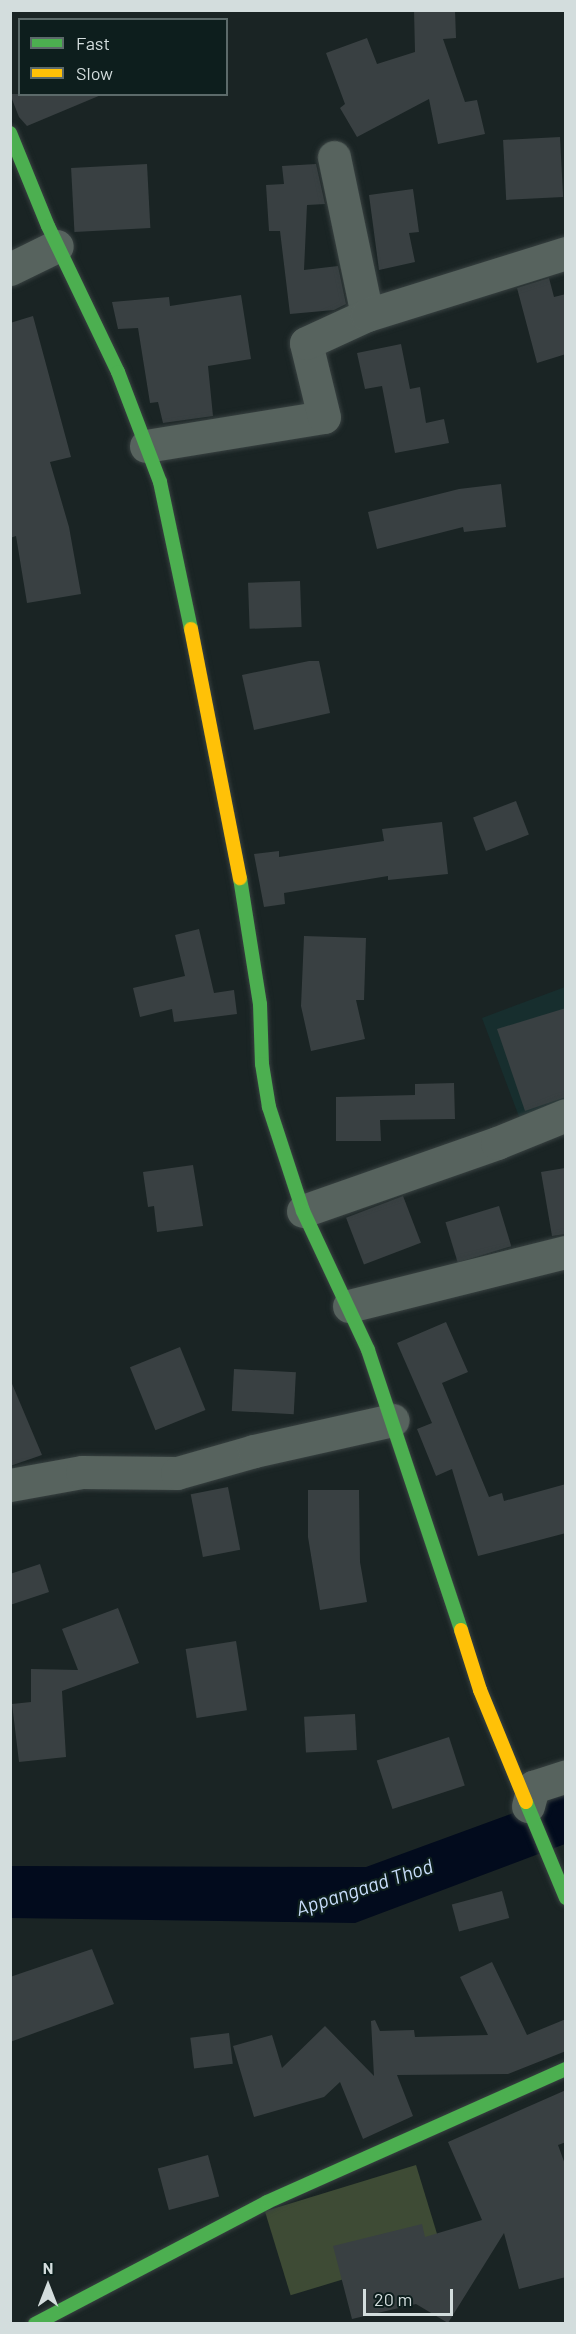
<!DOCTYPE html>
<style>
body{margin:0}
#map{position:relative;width:576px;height:2334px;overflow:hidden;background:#1a2424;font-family:Barlow,sans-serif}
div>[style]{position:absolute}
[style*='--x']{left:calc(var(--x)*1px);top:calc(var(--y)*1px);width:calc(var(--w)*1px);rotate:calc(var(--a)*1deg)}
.built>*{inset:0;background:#172e2e}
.green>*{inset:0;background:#3e4b35;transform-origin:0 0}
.water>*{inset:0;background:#020b1d}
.building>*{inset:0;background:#394042;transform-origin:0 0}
.roads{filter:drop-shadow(0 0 2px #384141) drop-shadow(0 0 2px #384141)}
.street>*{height:33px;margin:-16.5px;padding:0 16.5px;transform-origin:16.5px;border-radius:16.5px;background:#57635e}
.fast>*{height:14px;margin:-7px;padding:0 7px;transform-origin:7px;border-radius:7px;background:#4caf50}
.slow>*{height:14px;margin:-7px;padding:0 7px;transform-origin:7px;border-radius:7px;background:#ffc107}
span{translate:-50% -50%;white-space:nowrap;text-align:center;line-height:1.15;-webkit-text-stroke:4.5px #0d1e1d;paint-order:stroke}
.water-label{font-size:20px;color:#c7dcf9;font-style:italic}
.frame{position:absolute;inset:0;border:12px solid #d3dddd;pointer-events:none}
.legend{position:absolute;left:18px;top:18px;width:210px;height:78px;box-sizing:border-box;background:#0d1e1d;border:2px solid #5c6a6a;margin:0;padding:8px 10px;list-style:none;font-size:18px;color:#d3dddd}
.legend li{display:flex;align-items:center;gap:12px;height:30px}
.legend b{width:30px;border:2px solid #5c6a6a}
.north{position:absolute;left:18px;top:2256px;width:60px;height:60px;-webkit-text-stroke:4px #0d1e1d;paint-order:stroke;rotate:0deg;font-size:16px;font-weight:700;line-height:24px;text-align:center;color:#d3dddd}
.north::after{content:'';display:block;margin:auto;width:21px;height:27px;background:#d3dddd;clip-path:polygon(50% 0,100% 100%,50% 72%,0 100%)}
.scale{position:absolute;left:363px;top:2289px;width:90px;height:27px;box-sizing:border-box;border:3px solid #d3dddd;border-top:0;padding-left:8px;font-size:18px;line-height:21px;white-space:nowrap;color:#d3dddd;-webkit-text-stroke:4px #0d1e1d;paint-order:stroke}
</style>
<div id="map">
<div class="built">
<i style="clip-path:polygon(565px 987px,565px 1105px,521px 1122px,482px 1018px)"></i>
</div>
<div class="green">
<i style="left:416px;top:2165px;width:88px;height:158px;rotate:73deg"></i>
</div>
<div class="water">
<i style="clip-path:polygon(565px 1794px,565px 1844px,355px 1923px,11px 1918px,11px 1866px,366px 1867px)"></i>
</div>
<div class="building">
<i style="clip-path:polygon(414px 10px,455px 10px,456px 38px,443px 39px,465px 102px,477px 100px,485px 134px,438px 144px,429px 99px,357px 137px,340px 108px,345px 104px,326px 53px,367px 38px,377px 64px,415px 52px)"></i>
<i style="clip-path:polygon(10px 94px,101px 94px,101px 95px,27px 126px,19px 117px)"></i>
<i style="left:560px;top:137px;width:60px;height:57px;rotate:87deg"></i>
<i style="left:147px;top:164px;width:64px;height:76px;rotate:87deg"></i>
<i style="clip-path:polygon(316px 164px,325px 204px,307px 205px,304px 270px,338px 266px,346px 304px,334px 310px,290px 314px,280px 231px,269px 231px,266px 185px,284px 184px,282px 166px)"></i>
<i style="clip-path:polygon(413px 189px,419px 232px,409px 233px,415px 262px,379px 270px,369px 195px)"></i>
<i style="clip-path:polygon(549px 278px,554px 297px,566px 294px,566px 354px,537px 363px,517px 288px)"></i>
<i style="clip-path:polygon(241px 295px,251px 359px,208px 366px,213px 416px,163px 423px,158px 402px,150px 403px,138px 328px,118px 329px,112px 302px,169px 297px,170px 306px)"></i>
<i style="clip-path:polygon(33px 316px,71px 457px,50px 462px,69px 527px,81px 594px,27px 603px,16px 536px,10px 538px,10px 323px)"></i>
<i style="clip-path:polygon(401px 344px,410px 389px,420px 387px,426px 423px,444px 419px,449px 443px,395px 453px,382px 386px,365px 389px,357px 353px)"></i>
<i style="clip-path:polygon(501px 484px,506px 527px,464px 532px,463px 527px,377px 549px,368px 512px,459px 489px)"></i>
<i style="left:300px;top:581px;width:46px;height:52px;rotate:88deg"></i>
<i style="clip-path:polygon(309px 661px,319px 661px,330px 713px,254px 730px,242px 675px)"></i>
<i style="left:516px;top:801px;width:36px;height:46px;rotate:69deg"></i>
<i style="clip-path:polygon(442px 822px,448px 874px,388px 880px,388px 876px,284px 893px,285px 904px,264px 907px,254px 854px,279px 851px,279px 857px,384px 841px,382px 829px)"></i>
<i style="clip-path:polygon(199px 929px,214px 993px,234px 990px,237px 1014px,174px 1022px,172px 1009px,140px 1017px,133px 988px,185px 976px,175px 935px)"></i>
<i style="clip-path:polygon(304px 936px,366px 938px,364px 1000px,356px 1000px,365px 1039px,311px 1051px,301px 1006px)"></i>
<i style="clip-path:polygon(566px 1008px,566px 1097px,525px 1111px,497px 1029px)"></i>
<i style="clip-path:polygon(454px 1083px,455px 1119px,380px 1120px,381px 1141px,336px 1141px,336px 1097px,415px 1095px,415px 1084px)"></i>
<i style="clip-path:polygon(193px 1165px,203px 1226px,157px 1232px,154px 1206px,148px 1207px,143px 1172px)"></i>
<i style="clip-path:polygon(565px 1168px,565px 1234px,552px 1236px,541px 1172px)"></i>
<i style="left:403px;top:1196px;width:50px;height:61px;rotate:69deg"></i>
<i style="left:499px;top:1206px;width:42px;height:56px;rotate:73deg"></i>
<i style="clip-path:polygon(446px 1322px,468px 1372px,442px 1383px,489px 1497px,502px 1493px,504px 1501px,566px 1484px,566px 1533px,478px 1556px,452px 1469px,436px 1476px,417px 1429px,432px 1423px,397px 1343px)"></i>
<i style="left:180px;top:1347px;width:68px;height:54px;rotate:68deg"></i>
<i style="left:234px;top:1369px;width:62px;height:42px;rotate:3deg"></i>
<i style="clip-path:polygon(10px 1379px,42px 1455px,10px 1466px)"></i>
<i style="left:228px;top:1487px;width:64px;height:38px;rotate:79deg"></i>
<i style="clip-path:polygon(308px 1490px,359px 1490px,360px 1562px,367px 1602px,320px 1610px,308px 1537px)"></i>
<i style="clip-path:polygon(40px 1564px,49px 1592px,10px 1605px,10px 1574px)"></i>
<i style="clip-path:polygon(118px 1608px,139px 1663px,62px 1691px,66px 1757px,19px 1762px,12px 1704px,31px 1702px,31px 1669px,78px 1670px,62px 1629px)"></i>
<i style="left:236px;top:1641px;width:70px;height:51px;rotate:81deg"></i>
<i style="left:355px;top:1714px;width:36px;height:51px;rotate:87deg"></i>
<i style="left:449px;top:1737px;width:51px;height:76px;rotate:72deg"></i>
<i style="left:502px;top:1891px;width:28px;height:52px;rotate:75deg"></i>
<i style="clip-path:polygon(92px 1949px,114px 2004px,10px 2042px,10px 1977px)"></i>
<i style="clip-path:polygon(492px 1962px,527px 2035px,566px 2019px,566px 2051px,508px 2074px,397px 2075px,413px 2116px,363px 2139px,340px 2082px,324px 2097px,254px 2117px,233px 2046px,272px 2035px,282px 2068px,325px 2026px,374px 2076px,371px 2021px,375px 2020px,380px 2031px,414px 2030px,415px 2037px,488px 2035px,460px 1977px)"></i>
<i style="left:229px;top:2033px;width:31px;height:39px;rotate:83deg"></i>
<i style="clip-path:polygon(566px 2090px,566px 2142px,558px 2145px,566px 2167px,566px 2277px,519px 2289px,504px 2233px,448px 2323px,416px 2304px,352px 2319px,333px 2246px,422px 2224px,425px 2237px,482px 2220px,448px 2142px)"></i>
<i style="left:208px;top:2155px;width:43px;height:52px;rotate:75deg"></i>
</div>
<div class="roads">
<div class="street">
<i style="--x:334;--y:157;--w:161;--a:78.2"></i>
<i style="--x:10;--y:269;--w:52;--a:-26.1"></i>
<i style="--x:146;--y:446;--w:180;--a:-9.3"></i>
<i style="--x:324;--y:417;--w:76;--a:-103.7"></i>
<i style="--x:306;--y:343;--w:67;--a:-24.7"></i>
<i style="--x:367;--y:315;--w:208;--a:-17.3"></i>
<i style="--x:303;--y:1211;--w:206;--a:-19.3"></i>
<i style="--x:497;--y:1143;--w:74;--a:-22.1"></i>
<i style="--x:349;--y:1306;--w:224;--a:-14"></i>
<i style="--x:10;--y:1485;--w:73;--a:-10.2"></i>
<i style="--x:82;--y:1472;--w:95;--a:0.6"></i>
<i style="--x:177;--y:1473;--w:80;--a:-15.9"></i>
<i style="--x:254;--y:1451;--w:142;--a:-12.6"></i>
<i style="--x:528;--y:1806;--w:20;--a:-75"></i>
<i style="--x:533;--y:1787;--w:35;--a:-18"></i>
</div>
<div class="fast">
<i style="--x:10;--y:133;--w:100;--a:67.8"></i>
<i style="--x:48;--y:226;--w:162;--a:64.4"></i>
<i style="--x:118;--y:372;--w:118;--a:69.1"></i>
<i style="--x:160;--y:482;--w:150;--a:78.1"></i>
<i style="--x:240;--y:878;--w:128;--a:81"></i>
<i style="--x:260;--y:1004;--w:60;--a:88.1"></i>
<i style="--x:262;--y:1064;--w:44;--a:80.8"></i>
<i style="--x:269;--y:1107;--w:109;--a:71.9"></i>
<i style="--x:303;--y:1211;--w:153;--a:64.9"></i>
<i style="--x:368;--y:1350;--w:295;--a:71.6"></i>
<i style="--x:526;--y:1802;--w:104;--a:67.4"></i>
<i style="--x:35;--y:2324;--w:262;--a:-27.7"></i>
<i style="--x:267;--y:2202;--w:327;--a:-24"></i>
</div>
<div class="slow">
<i style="--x:191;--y:629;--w:254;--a:78.9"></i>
<i style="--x:461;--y:1630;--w:63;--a:72.4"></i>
<i style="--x:480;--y:1690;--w:121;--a:67.7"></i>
</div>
</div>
<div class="water-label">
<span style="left:364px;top:1887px;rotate:-18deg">Appangaad Thod</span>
</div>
<div class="frame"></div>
<ul class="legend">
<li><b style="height:8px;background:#4caf50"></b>Fast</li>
<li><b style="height:8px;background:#ffc107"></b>Slow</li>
</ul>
<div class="north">N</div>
<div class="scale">20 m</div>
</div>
